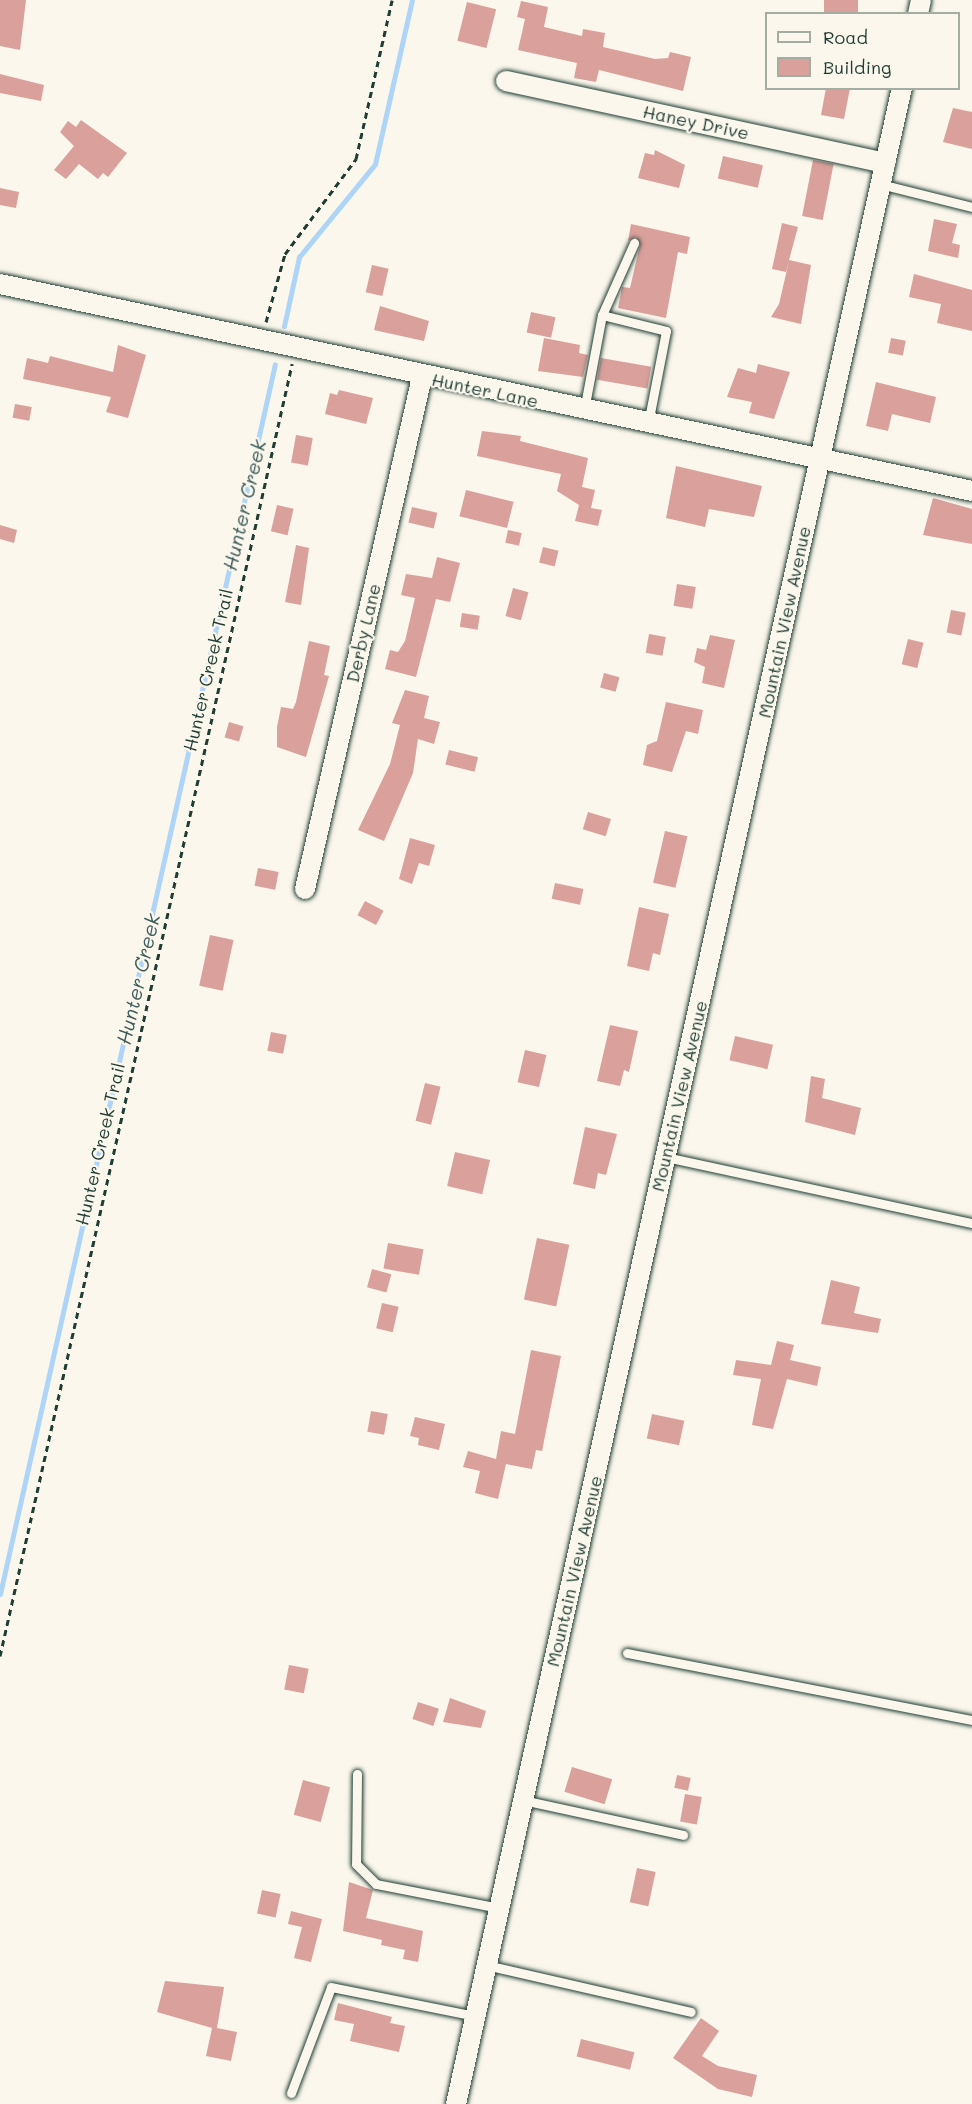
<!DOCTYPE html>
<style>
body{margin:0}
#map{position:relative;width:972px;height:2104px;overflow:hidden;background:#fbf7ec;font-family:Mali,sans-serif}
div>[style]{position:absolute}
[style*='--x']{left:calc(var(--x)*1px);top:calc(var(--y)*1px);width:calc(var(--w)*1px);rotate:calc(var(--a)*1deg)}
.stream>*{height:5px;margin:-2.5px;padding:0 2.5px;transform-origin:2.5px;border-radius:2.5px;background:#aed5f8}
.building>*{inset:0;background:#daa09b;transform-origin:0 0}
.path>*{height:3px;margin-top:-1.5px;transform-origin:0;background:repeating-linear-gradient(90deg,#1f3d34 0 6px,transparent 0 10.5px)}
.roads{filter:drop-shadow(0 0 2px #1f3d34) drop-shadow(0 0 2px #1f3d34)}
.service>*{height:9px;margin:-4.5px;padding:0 4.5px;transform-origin:4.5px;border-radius:4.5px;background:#fbf7ec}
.minor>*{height:20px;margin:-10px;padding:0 10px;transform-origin:10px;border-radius:10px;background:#fbf7ec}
span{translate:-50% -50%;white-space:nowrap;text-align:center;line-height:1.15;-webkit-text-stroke:4.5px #fbf7ec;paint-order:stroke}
.street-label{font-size:18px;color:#1f3d34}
.water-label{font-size:20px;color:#3c5b5b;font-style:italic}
.legend{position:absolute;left:765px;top:12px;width:195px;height:78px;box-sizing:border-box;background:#fbf7ec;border:2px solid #a3ada2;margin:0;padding:8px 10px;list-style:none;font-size:18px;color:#1f3d34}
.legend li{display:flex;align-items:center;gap:12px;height:30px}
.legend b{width:30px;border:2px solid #a3ada2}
</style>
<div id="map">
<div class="stream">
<i style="--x:284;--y:326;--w:71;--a:-77.7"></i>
<i style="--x:299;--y:257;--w:120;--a:-50.7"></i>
<i style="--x:375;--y:164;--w:168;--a:-77.3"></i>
<i style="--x:0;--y:1594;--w:1260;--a:-77.4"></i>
</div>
<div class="building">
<i style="clip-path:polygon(0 0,26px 0,20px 50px,0 46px)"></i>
<i style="left:824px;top:0;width:34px;height:14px"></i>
<i style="clip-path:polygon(521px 1px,548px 7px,544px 27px,582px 36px,583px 29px,605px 33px,603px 47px,655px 59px,668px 58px,670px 52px,691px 57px,683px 91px,599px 70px,596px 82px,574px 78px,577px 63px,518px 50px,525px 19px,517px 17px)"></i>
<i style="left:467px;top:2px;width:30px;height:40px;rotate:14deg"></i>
<i style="clip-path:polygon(0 74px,44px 85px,41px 101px,0 93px)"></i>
<i style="clip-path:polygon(826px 88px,850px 88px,844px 119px,821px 115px)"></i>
<i style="clip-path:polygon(953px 108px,972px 112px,972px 149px,943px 142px)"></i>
<i style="clip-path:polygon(81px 120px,127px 153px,108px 177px,103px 173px,98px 179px,79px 164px,66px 179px,54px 170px,74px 146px,60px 132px,68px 121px,76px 127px)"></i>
<i style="clip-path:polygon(655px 150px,685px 165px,679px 188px,638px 178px,645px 153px,654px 155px)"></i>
<i style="left:723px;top:156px;width:41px;height:23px;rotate:13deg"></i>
<i style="left:813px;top:160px;width:21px;height:57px;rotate:11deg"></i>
<i style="clip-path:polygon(0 188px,19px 192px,16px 208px,0 205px)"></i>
<i style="clip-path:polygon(934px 219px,957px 224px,952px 243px,960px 245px,958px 258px,928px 251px)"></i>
<i style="clip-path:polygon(782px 223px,798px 227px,789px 260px,811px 265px,801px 324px,771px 317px,779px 304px,789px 261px,786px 272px,772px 269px)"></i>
<i style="clip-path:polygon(631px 224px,690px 237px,687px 254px,678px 252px,666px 318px,618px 308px,622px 287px,630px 288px,640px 245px,636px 237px,628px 241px)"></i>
<i style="left:372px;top:265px;width:17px;height:28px;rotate:13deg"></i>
<i style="clip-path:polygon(914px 274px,972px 290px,972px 331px,937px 323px,941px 304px,909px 297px)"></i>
<i style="clip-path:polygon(380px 306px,429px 321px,424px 341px,374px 330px)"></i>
<i style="left:531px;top:312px;width:25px;height:21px;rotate:12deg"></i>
<i style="clip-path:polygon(544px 338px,580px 345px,579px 353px,588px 355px,583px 377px,538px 371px)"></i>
<i style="left:891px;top:338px;width:15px;height:15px;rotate:11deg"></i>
<i style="clip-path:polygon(118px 345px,146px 355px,128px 418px,106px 412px,111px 397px,23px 379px,27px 358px,48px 363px,50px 356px,113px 372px)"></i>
<i style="left:601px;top:358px;width:51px;height:22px;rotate:10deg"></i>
<i style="clip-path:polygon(758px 364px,790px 372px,774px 419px,749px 413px,752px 402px,727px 397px,738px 368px,756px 373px)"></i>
<i style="clip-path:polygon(876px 382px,936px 397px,930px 423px,892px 414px,888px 431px,866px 426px)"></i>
<i style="clip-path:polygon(339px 390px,373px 398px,366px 424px,325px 414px,330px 393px,337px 395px)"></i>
<i style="left:15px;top:404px;width:17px;height:14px;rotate:10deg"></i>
<i style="clip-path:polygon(482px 431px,521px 436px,520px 441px,588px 458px,582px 487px,595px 490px,591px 508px,602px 510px,598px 526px,575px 521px,579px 505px,557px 491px,561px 474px,477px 456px)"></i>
<i style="left:296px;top:435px;width:17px;height:28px;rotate:10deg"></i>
<i style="clip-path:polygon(676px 466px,762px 486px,754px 517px,709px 509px,705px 527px,666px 518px)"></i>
<i style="left:466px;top:490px;width:49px;height:27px;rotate:14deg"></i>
<i style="clip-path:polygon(933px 498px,972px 509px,972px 544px,923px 535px)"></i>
<i style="left:277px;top:505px;width:17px;height:27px;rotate:13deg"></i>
<i style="left:412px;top:507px;width:26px;height:16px;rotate:13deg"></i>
<i style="clip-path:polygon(0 525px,17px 530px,14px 543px,0 539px)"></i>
<i style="left:508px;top:530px;width:14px;height:13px;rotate:12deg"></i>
<i style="clip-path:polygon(296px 545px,309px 548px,301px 605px,285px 602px)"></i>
<i style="left:543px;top:547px;width:16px;height:16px;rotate:14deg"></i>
<i style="clip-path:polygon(437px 557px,460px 563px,450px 602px,436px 599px,416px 677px,385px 669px,390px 650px,398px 652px,405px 641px,415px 598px,401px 595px,406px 574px,432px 578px)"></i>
<i style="left:677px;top:584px;width:19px;height:22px;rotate:9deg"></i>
<i style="left:513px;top:588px;width:16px;height:29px;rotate:15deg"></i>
<i style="left:951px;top:610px;width:15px;height:23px;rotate:11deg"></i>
<i style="left:462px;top:613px;width:18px;height:14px;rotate:9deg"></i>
<i style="left:649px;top:634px;width:17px;height:19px;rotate:10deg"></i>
<i style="clip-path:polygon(710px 635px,735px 640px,724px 688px,702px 683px,705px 667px,694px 662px,697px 648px,706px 650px)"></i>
<i style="left:908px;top:639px;width:16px;height:26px;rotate:14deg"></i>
<i style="clip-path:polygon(309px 641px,330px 646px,324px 675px,329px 676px,306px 757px,277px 747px,277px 727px,281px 707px,293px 709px,296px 702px)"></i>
<i style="left:604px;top:673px;width:16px;height:15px;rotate:15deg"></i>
<i style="clip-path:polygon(405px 690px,429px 696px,424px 718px,440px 722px,434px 744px,418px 739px,413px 773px,384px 841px,358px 830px,390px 764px,400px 725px,392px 723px)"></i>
<i style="clip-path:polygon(666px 702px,703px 710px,698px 734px,686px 731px,672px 772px,643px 765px,647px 745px,657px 741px)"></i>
<i style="left:229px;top:722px;width:15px;height:16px;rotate:16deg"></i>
<i style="left:449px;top:750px;width:30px;height:15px;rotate:14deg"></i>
<i style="left:588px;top:812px;width:24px;height:18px;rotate:17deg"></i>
<i style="left:665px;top:831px;width:23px;height:53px;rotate:13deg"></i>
<i style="clip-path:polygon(410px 838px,435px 845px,429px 866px,419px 863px,412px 884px,399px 879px)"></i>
<i style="left:258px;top:868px;width:21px;height:18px;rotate:11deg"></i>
<i style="left:555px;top:883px;width:29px;height:16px;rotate:12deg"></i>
<i style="left:365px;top:901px;width:21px;height:16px;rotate:28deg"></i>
<i style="clip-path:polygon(639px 907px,669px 914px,660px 955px,653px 953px,649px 971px,627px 966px)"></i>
<i style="left:210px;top:935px;width:24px;height:52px;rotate:12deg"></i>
<i style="clip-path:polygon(610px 1025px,638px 1031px,629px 1072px,624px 1070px,620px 1086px,597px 1081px)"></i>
<i style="left:271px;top:1032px;width:16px;height:19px;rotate:11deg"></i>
<i style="left:735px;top:1036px;width:39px;height:25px;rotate:13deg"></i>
<i style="left:525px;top:1050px;width:22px;height:33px;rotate:13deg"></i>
<i style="clip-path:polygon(811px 1076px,825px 1079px,822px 1098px,861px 1108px,855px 1135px,805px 1122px)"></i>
<i style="left:425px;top:1083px;width:16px;height:39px;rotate:14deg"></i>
<i style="clip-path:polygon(585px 1127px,617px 1134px,606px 1175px,598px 1173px,595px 1189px,573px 1184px)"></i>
<i style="left:455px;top:1152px;width:36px;height:35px;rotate:13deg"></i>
<i style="left:537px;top:1238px;width:33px;height:63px;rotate:12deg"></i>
<i style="left:388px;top:1243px;width:36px;height:26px;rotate:10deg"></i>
<i style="left:372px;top:1269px;width:20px;height:19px;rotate:15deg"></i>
<i style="clip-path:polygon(831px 1280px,860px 1287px,854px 1313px,881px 1319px,878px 1333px,821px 1324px)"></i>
<i style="left:382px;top:1303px;width:17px;height:26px;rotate:13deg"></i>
<i style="clip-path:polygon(777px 1341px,794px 1345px,790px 1360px,821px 1367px,817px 1386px,787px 1379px,773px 1429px,752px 1425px,761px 1379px,733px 1375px,736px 1360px,771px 1365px)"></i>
<i style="clip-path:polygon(531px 1350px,561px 1356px,542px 1451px,536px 1450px,532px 1469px,506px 1464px,498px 1499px,475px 1493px,480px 1471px,463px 1467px,468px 1451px,496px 1459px,501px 1431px,515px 1434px)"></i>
<i style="left:371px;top:1411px;width:17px;height:21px;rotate:10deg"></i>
<i style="left:652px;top:1414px;width:33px;height:25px;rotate:12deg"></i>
<i style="clip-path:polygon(415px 1417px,445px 1424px,439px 1450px,418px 1445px,419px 1438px,410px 1436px)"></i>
<i style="left:289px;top:1665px;width:20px;height:25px;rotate:11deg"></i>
<i style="clip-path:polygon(450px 1698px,486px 1711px,481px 1728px,443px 1722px)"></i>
<i style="left:418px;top:1702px;width:22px;height:18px;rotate:18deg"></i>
<i style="left:572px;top:1767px;width:42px;height:26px;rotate:17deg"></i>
<i style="left:677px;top:1775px;width:14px;height:13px;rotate:12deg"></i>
<i style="left:303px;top:1780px;width:28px;height:36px;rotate:15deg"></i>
<i style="left:685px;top:1794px;width:17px;height:28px;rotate:10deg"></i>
<i style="left:637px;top:1868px;width:19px;height:35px;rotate:12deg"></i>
<i style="clip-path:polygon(349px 1882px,373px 1890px,366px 1918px,423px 1931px,418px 1962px,403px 1959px,405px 1950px,381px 1945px,382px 1940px,343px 1931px)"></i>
<i style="left:262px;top:1890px;width:19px;height:24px;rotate:12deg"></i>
<i style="clip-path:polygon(291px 1911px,322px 1919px,311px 1962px,294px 1958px,302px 1927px,288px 1924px)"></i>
<i style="clip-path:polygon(165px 1981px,224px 1987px,217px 2028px,237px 2032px,231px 2061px,206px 2056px,212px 2028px,157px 2012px)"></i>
<i style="clip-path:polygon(338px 2003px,392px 2017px,390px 2023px,405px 2026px,399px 2052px,350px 2041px,354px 2024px,334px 2020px)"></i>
<i style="clip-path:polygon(701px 2018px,719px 2031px,702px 2056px,718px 2066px,757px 2075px,752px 2097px,718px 2089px,673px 2058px)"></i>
<i style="left:581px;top:2039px;width:55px;height:18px;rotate:14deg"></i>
</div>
<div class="path">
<i style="--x:266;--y:322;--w:71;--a:-74.4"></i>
<i style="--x:285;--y:254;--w:119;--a:-53.2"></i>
<i style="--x:356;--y:159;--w:163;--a:-77.2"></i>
<i style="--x:0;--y:1656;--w:1325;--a:-77.26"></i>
</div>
<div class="roads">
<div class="service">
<i style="--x:880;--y:184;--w:95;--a:14"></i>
<i style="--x:602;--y:315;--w:79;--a:-66"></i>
<i style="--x:584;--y:410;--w:97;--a:-79.3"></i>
<i style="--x:602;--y:315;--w:66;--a:14"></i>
<i style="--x:666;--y:331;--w:95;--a:101"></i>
<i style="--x:666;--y:1157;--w:313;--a:12.2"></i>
<i style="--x:627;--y:1653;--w:351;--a:11"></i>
<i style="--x:357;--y:1774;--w:90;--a:90.6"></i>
<i style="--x:356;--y:1864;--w:28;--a:45"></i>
<i style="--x:376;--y:1884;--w:125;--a:11"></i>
<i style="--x:523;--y:1800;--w:164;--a:12.3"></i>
<i style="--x:486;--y:1965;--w:210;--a:12.9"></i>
<i style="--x:291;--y:2093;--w:113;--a:-69.3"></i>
<i style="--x:331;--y:1987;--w:147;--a:11.4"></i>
</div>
<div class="minor">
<i style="--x:918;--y:14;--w:14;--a:-78"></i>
<i style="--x:506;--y:81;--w:388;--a:12.2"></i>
<i style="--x:0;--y:284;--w:994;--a:12.02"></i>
<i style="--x:305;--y:889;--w:525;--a:-77.13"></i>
<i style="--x:456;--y:2104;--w:2065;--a:-77.53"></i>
</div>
</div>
<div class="street-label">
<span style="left:696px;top:122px;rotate:12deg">Haney Drive</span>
<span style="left:485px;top:390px;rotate:12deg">Hunter Lane</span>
<span style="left:784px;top:622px;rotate:-78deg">Mountain View Avenue</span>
<span style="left:363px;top:633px;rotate:-77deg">Derby Lane</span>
<span style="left:208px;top:670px;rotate:-77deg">Hunter Creek Trail</span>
<span style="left:679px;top:1096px;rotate:-77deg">Mountain View Avenue</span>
<span style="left:100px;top:1144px;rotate:-77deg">Hunter Creek Trail</span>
<span style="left:574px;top:1571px;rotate:-77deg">Mountain View Avenue</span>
</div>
<div class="water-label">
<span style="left:244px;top:505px;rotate:-77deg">Hunter Creek</span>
<span style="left:138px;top:979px;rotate:-77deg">Hunter Creek</span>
</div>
<ul class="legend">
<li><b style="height:8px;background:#fbf7ec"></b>Road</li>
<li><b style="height:16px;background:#daa09b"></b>Building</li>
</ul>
</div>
